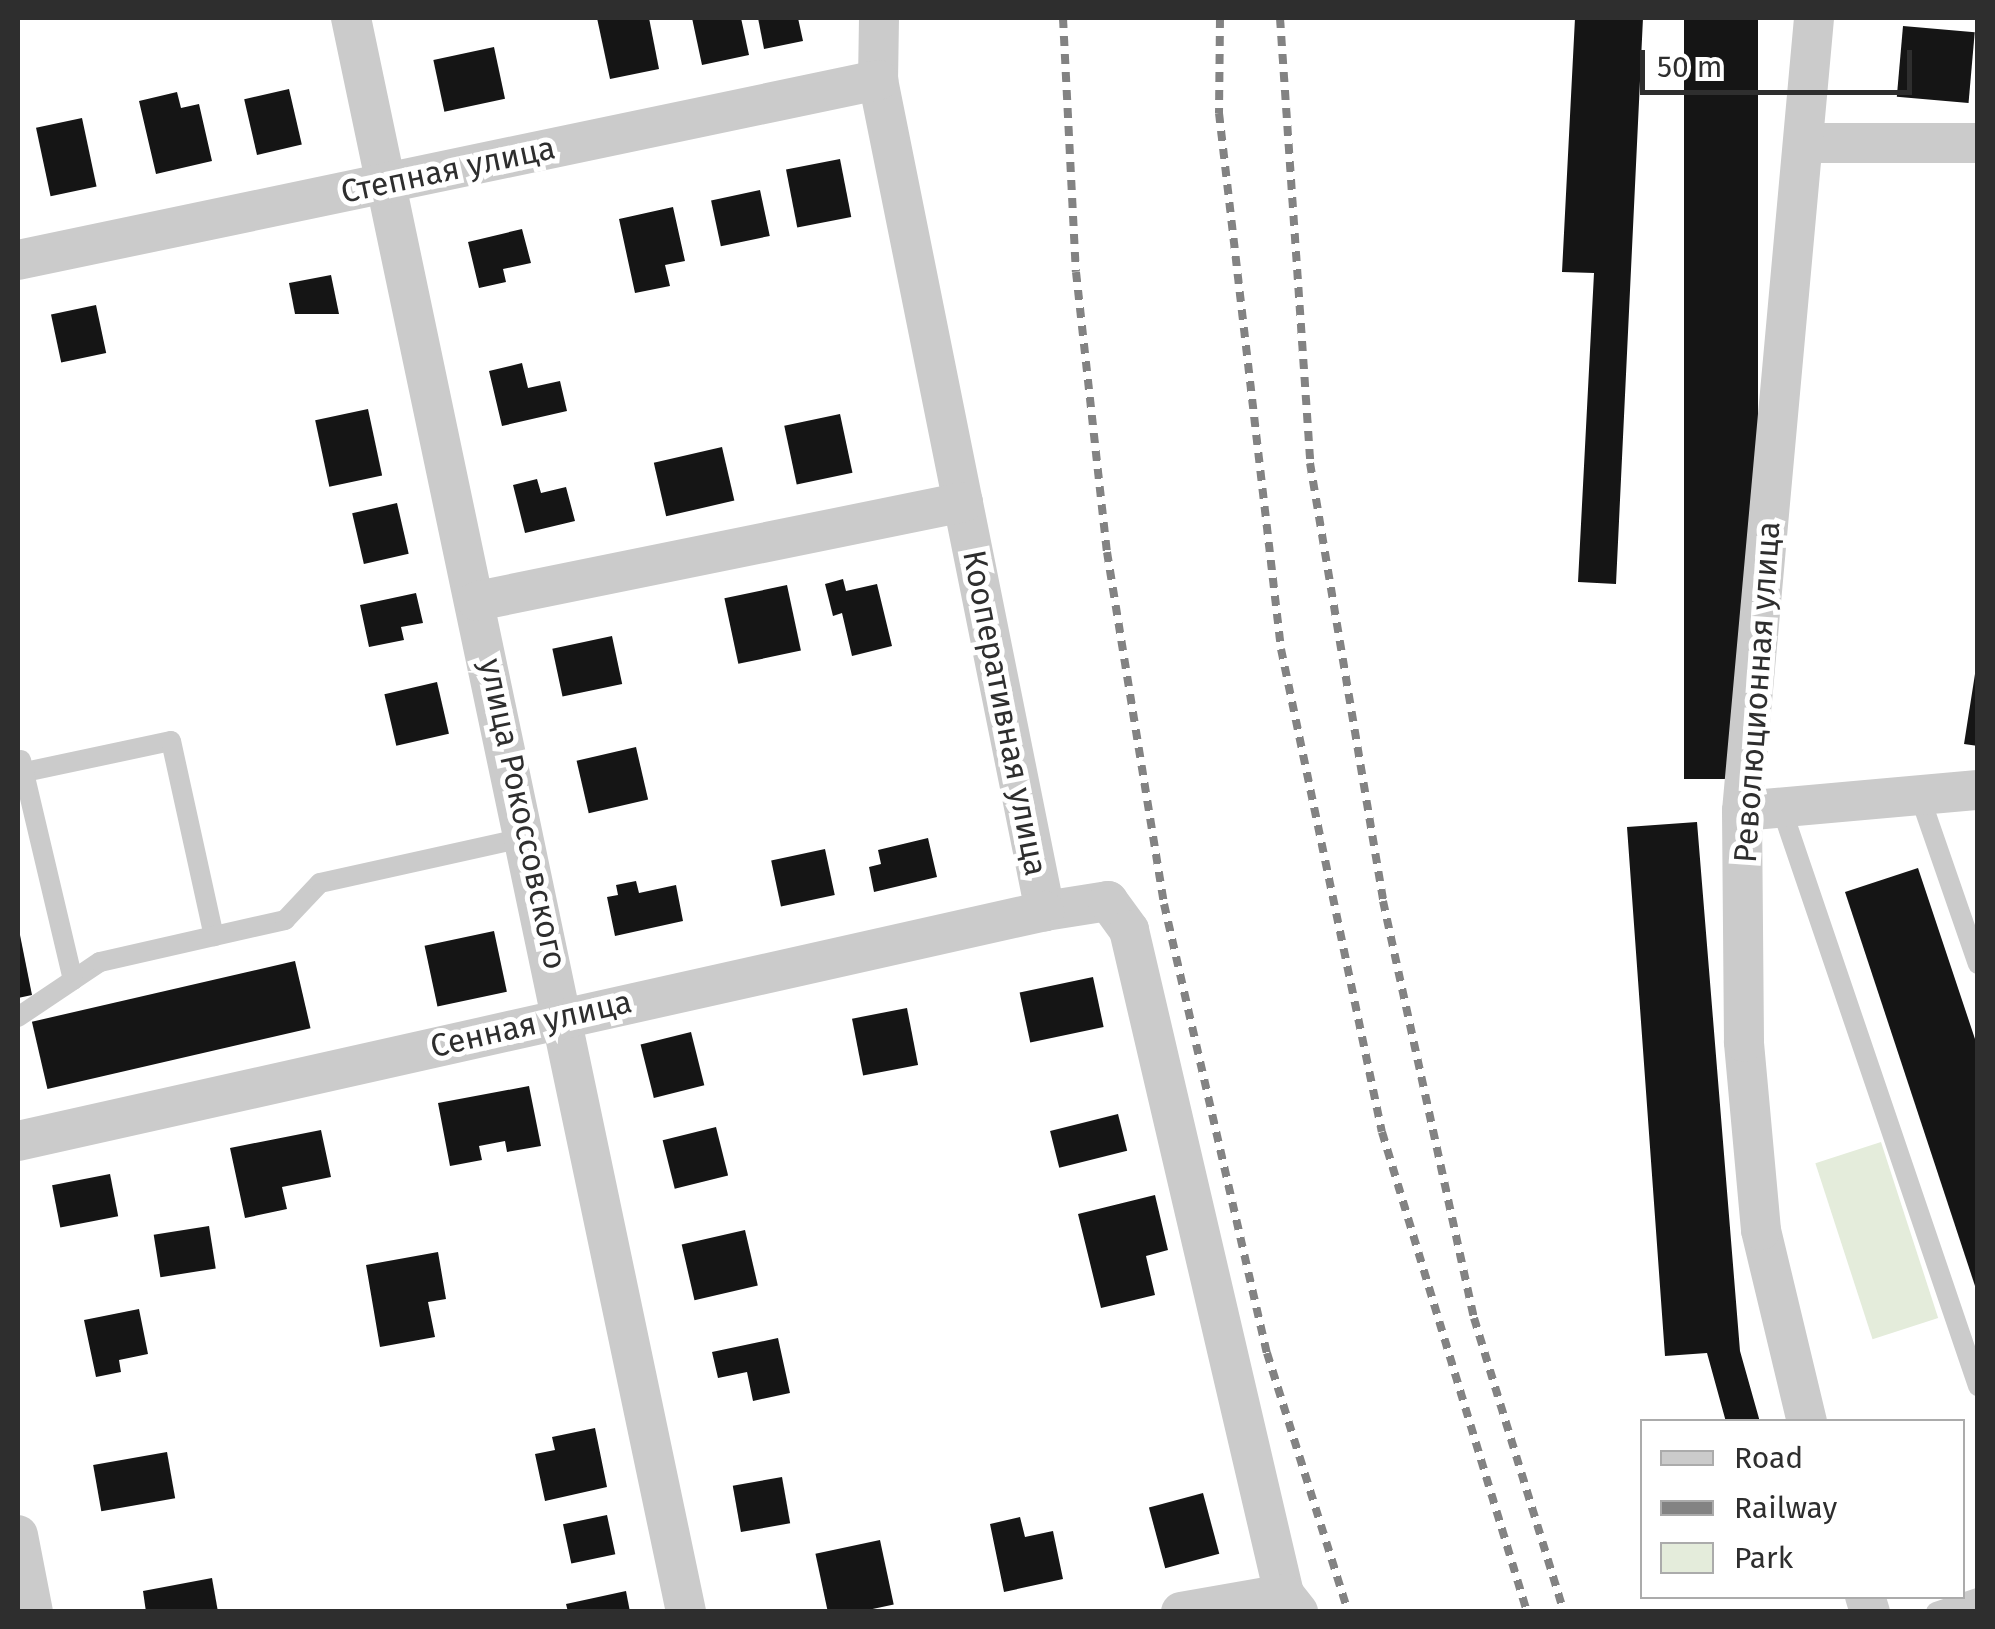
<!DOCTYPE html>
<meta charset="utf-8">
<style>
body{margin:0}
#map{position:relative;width:1995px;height:1629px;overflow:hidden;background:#fff;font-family:"Fira Sans",sans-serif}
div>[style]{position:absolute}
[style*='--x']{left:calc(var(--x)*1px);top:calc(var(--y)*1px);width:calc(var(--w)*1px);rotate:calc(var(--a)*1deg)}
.green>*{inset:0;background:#e4ecdb;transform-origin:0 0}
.building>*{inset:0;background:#151515;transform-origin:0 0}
.lane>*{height:20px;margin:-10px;padding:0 10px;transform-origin:10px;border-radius:10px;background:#cbcbcb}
.street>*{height:40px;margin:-20px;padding:0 20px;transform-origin:20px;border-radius:20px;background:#cbcbcb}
.rail>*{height:8px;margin-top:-4px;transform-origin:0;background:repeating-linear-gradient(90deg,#838383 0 10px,transparent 0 18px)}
span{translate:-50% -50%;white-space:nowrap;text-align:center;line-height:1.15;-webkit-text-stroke:10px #fff;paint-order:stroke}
.street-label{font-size:32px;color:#2e2e2e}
.frame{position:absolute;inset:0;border:20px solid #2e2e2e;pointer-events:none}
.legend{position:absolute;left:1640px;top:1419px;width:325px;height:180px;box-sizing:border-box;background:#fff;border:2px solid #ababab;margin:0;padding:12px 18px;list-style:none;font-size:30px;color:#2e2e2e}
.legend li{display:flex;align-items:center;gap:20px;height:50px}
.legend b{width:50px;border:2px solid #ababab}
.scale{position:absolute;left:1640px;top:50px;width:272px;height:45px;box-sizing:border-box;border:5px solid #2e2e2e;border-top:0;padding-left:12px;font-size:30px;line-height:35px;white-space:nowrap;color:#2e2e2e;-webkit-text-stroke:8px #fff;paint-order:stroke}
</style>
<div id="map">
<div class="green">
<i style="left:1881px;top:1142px;width:185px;height:69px;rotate:72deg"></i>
</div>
<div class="building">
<i style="clip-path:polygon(597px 18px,649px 18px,659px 69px,610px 79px)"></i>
<i style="clip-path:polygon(692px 18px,741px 18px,749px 55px,702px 65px)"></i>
<i style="clip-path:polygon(758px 18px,798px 18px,803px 41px,764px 49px)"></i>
<i style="clip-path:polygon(1575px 18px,1643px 18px,1616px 584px,1578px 582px,1594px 273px,1562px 272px)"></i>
<i style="left:1684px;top:18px;width:74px;height:761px"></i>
<i style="left:1903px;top:26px;width:72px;height:71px;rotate:5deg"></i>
<i style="left:494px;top:47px;width:53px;height:62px;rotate:78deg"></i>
<i style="left:289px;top:89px;width:57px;height:46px;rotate:77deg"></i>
<i style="clip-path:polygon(177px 92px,181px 108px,199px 104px,212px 161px,156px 174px,139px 101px)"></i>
<i style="left:82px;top:118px;width:70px;height:47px;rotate:78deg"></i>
<i style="left:840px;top:159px;width:59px;height:55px;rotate:79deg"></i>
<i style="left:760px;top:190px;width:47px;height:50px;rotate:78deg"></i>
<i style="clip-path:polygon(673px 207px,685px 261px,665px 265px,670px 286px,635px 293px,619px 219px)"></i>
<i style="clip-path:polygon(522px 229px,531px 263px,503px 269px,506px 282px,479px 288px,468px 242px)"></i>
<i style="clip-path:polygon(331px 275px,339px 314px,295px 314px,289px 283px)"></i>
<i style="left:96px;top:305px;width:49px;height:46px;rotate:78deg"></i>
<i style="clip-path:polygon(522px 363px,528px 388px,560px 381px,567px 411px,502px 426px,489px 371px)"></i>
<i style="left:368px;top:409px;width:68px;height:54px;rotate:78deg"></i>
<i style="left:840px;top:414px;width:60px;height:57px;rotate:78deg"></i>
<i style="left:722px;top:447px;width:55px;height:70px;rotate:77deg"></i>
<i style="clip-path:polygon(537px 479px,541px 493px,566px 487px,575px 521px,525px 533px,513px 485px)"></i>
<i style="left:397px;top:503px;width:52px;height:46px;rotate:77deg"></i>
<i style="clip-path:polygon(843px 579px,846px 591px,877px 584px,892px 646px,852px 656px,842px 613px,833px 616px,825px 584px)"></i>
<i style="left:787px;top:585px;width:67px;height:64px;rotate:78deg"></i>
<i style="clip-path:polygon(416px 593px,423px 623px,401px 627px,404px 640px,369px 647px,360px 605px)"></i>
<i style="left:612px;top:636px;width:49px;height:61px;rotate:78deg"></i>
<i style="clip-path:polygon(1975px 674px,1978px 675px,1978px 746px,1964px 744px)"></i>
<i style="left:437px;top:682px;width:53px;height:54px;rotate:77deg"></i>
<i style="left:636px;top:747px;width:54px;height:61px;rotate:77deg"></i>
<i style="clip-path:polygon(1697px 822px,1740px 1351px,1760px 1422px,1726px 1422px,1707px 1353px,1665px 1356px,1627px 827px)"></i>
<i style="clip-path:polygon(928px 838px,937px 877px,874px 892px,869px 867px,881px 864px,878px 850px)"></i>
<i style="left:825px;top:849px;width:47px;height:55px;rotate:78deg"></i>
<i style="clip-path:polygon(1918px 868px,1978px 1048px,1977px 1292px,1845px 892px)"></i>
<i style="clip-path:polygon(636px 881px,639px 893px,676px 885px,683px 921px,615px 936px,607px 897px,618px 895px,616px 885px)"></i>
<i style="clip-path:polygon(19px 930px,32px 995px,18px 998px,18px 931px)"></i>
<i style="left:494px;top:931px;width:62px;height:71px;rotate:78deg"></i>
<i style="left:295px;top:961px;width:69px;height:270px;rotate:77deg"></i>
<i style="left:1093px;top:977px;width:51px;height:75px;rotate:78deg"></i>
<i style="left:907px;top:1008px;width:58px;height:56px;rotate:79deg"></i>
<i style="left:691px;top:1032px;width:55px;height:52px;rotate:76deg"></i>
<i style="clip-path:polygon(529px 1086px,541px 1146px,507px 1152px,505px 1141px,479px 1146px,482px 1160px,450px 1166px,438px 1103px)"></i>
<i style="left:1118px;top:1114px;width:38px;height:70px;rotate:76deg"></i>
<i style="left:716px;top:1127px;width:50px;height:55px;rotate:76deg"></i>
<i style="clip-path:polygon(321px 1130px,331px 1177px,282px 1187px,287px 1209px,245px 1218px,230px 1148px)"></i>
<i style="left:110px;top:1174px;width:43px;height:59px;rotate:79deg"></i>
<i style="clip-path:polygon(1155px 1195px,1168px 1250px,1146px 1256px,1155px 1295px,1101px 1308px,1078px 1214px)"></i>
<i style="left:209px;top:1226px;width:43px;height:56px;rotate:81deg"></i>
<i style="left:745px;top:1230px;width:57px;height:65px;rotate:77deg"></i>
<i style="clip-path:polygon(438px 1252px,446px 1299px,428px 1302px,435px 1337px,380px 1347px,366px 1265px)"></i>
<i style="clip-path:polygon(139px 1309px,148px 1354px,119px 1360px,121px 1372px,96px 1377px,84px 1320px)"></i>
<i style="clip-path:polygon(778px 1338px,790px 1393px,753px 1401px,747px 1372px,718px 1378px,712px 1352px)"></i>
<i style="clip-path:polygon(595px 1428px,607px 1487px,545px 1501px,535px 1454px,555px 1450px,552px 1437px)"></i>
<i style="left:167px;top:1452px;width:47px;height:75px;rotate:80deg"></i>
<i style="left:782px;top:1477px;width:47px;height:50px;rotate:80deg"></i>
<i style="left:1203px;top:1493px;width:63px;height:56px;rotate:75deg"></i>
<i style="left:607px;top:1515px;width:40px;height:45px;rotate:78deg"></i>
<i style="clip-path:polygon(1020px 1517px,1025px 1537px,1053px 1531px,1063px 1579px,1004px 1592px,990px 1524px)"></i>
<i style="left:880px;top:1540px;width:66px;height:66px;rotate:78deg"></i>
<i style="clip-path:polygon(212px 1578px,218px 1612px,146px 1612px,143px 1591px)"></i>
<i style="clip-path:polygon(626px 1591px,630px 1612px,568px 1612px,566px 1604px)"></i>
</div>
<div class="lane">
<i style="--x:25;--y:772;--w:149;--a:-12"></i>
<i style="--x:171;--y:741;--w:200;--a:77.6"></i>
<i style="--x:1919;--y:794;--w:180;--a:70.9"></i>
<i style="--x:1781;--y:807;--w:612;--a:71.21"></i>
<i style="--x:73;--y:980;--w:32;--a:-34"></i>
<i style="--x:100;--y:962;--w:190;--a:-12.8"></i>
<i style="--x:285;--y:920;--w:51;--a:-46.6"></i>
<i style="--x:320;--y:883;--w:213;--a:-12.5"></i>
<i style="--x:18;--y:1017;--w:66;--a:-33.9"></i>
<i style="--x:73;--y:980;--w:226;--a:-103.3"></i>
<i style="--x:1936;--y:1612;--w:44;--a:-18.4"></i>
</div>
<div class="street">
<i style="--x:351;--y:18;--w:1629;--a:78.13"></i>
<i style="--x:879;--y:18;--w:62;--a:90.9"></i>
<i style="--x:878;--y:80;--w:848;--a:78.64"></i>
<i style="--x:1045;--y:911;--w:64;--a:-9"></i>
<i style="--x:1108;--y:901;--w:36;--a:54"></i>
<i style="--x:1129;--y:930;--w:682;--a:76.86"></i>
<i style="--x:1284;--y:1594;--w:23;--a:52"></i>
<i style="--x:1804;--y:143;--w:174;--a:0"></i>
<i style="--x:18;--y:260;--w:879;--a:-11.82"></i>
<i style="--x:477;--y:601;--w:496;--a:-11.5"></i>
<i style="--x:1742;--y:811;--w:237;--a:-5.1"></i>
<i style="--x:18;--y:1141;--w:1052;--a:-12.62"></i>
<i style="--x:1807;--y:1422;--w:197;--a:-103.5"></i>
<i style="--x:1761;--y:1230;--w:189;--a:-95.2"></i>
<i style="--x:1744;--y:1042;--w:231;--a:-90.5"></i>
<i style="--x:1742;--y:811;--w:796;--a:-84.81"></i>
<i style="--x:18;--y:1535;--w:78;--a:79"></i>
<i style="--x:1865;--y:1596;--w:17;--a:73"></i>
<i style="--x:1181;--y:1612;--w:105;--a:-9.9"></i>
</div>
<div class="rail">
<i style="--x:1063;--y:18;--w:254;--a:87.1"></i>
<i style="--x:1076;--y:272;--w:282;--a:83.7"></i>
<i style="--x:1107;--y:552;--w:357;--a:80.8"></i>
<i style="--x:1164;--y:904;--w:461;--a:77.1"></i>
<i style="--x:1267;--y:1353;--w:271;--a:72.6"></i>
<i style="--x:1220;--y:18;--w:95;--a:90.6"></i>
<i style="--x:1219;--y:113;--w:540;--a:83.4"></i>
<i style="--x:1281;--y:649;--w:493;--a:78.2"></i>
<i style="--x:1382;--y:1132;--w:501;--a:73.19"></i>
<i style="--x:1280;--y:18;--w:446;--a:86.1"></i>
<i style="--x:1310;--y:463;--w:444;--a:80.5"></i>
<i style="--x:1383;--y:901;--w:427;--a:77.7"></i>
<i style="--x:1474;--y:1318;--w:307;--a:73"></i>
</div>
<div class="street-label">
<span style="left:448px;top:170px;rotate:-12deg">Степная улица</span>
<span style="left:1757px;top:692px;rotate:-86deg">Революционная улица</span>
<span style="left:1005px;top:713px;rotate:79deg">Кооперативная улица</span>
<span style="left:523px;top:814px;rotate:78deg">улица Рокоссовского</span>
<span style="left:531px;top:1024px;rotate:-13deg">Сенная улица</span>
</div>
<div class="frame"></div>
<ul class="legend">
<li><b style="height:12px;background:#cbcbcb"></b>Road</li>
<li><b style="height:12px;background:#838383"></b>Railway</li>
<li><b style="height:28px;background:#e4ecdb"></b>Park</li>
</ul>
<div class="scale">50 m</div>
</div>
